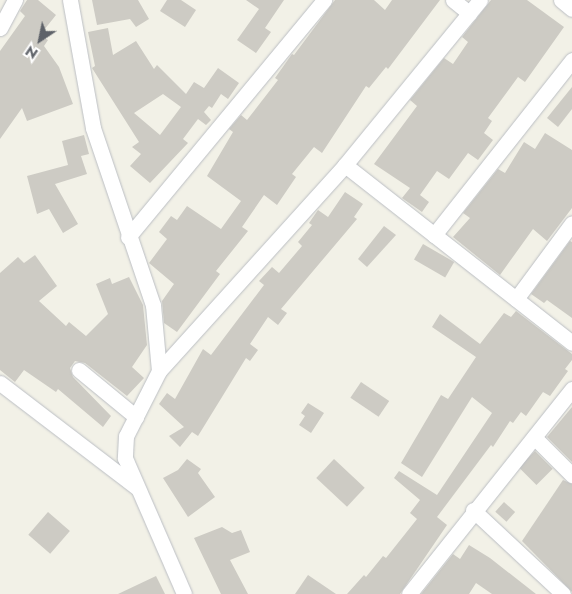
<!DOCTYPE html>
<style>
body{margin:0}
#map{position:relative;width:572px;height:594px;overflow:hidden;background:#f2f1e7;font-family:Jost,sans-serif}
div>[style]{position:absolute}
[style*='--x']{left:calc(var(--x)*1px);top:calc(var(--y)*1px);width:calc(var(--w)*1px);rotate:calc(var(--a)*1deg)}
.building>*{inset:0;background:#cdcbc4;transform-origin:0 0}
.roads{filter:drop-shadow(0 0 1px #bbbec3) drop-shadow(0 0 1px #bbbec3)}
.minor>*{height:15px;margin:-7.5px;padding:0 7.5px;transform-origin:7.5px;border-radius:7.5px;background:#fff}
span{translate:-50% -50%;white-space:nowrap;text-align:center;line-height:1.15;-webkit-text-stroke:4.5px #fff;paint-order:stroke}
.north{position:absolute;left:15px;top:15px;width:50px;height:50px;-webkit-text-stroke:4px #fff;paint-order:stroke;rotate:214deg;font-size:14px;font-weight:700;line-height:20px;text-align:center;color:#5e6269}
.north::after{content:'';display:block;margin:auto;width:18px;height:22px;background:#5e6269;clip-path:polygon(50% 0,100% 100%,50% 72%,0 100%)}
</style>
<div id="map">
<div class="building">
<i style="clip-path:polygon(27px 0,38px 0,56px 15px,40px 35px,48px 40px,44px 46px,59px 67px,73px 104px,27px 121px,22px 108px,0 139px,0 51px,25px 16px,20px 11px)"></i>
<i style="clip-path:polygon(92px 0,138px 0,149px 19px,136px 27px,130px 19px,97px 25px)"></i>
<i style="clip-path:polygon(167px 0,181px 0,196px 10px,185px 27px,160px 11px)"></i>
<i style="clip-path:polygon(246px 0,284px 0,265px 28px,271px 32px,256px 53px,237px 40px,259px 9px)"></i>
<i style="clip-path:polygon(335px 0,374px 0,385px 10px,392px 0,440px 0,388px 69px,386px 67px,369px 88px,366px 86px,322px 153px,314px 147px,292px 174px,296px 177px,277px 205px,264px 195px,242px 227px,248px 231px,216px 271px,220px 274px,177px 332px,164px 323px,162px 301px,174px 284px,149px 263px,167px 239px,159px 232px,171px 216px,177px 220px,187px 206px,221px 229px,241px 201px,207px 176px,233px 132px,229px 129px,241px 115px,247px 120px,278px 80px,275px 78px,292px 54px,294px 55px)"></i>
<i style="clip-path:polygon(491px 0,527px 0,564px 27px,525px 82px,518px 77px,488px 118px,492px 121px,484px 133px,493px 140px,478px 160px,468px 153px,449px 179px,437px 171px,420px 195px,429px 202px,422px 212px,402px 198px,410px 188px,374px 164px,417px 106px,410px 100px,444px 58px,453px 64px,468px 42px,462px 37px)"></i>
<i style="clip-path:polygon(evenodd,108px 28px,113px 55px,136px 41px,154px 69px,157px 65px,186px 94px,194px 82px,204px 88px,218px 68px,239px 83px,228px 99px,221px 94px,212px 108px,209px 106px,204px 112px,211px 120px,206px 125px,198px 119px,183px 139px,188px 143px,150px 183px,130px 166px,141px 154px,132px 147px,139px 142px,92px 68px,95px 66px,88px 32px,108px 28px,163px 94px,181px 107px,160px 135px,134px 113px,163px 94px)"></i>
<i style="clip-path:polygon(572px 87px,572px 109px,558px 127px,547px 118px)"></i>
<i style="clip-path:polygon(545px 133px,572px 150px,572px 208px,547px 241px,533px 229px,500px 275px,453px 237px,470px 218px,463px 213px,498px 169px,505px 173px,524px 142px,535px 149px)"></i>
<i style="clip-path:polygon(84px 135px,89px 154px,81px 156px,87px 174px,55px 184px,78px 224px,63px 233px,49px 209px,37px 214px,27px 176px,68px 165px,62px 141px)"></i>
<i style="clip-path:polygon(345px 192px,363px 204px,354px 217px,357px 219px,281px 309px,287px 313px,278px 325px,268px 317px,250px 344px,258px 350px,250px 361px,246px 358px,198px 436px,192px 432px,180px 447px,169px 436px,184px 427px,159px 404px,167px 393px,175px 399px,203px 349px,211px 355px,264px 285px,259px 281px,272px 267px,279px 273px,302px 246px,298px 242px,312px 225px,309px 223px,318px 210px,328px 217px)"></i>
<i style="clip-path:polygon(384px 226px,396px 235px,367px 267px,358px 259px)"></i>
<i style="clip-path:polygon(570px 241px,572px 242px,572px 318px,547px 300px,544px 303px,531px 294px)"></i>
<i style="left:423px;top:244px;width:36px;height:18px;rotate:30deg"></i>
<i style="clip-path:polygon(35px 255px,57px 286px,39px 301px,66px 326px,69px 322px,86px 336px,108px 314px,96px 284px,110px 278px,112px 284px,129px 277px,143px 305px,147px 345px,132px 367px,144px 378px,127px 396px,85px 363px,75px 361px,70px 368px,73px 377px,111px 416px,103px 427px,58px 389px,56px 392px,24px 370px,15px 382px,0 370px,0 273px,18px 257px,24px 263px)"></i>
<i style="clip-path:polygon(516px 311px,572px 354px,572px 360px,565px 369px,568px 371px,550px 396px,543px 392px,526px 416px,521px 412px,513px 423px,510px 421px,493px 447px,491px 445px,437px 517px,447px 525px,400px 594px,347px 594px,364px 575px,366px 577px,383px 556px,386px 558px,417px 519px,410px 513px,420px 500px,394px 478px,399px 471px,437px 495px,492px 413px,472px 397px,422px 477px,401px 463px,441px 395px,448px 399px,476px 357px,432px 327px,440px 314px,480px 344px,504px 313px,511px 317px)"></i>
<i style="left:361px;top:382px;width:34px;height:19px;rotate:34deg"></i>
<i style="clip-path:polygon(308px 403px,324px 413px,311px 433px,299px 425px,305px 416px,301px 413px)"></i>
<i style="clip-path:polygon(572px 407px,572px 462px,547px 437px)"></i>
<i style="left:535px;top:451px;width:25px;height:23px;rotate:45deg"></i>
<i style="clip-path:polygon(187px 459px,201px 469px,198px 473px,215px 497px,188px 517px,163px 478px,178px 470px)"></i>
<i style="left:334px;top:459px;width:42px;height:26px;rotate:43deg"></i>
<i style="clip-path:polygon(563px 480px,572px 484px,572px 592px,522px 541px)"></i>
<i style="left:504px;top:502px;width:15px;height:13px;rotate:42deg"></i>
<i style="left:48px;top:512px;width:29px;height:30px;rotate:41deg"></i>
<i style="clip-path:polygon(222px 527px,232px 533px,241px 530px,250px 552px,230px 560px,248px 594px,221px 594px,194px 538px)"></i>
<i style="clip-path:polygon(469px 545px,490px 558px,536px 594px,492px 594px,476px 583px,469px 594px,421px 594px,453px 554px,460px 559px)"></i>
<i style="clip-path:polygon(308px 575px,336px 594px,295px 594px)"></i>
<i style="clip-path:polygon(156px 576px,165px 594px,118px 594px)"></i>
</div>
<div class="roads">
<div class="minor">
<i style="--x:70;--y:0;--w:130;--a:79.8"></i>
<i style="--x:93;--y:128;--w:187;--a:71.3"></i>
<i style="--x:153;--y:305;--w:66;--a:84.8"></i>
<i style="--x:159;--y:371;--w:73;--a:116.9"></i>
<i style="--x:126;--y:436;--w:22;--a:93"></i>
<i style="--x:125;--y:458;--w:148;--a:66.5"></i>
<i style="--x:453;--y:0;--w:21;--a:39"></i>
<i style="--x:561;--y:0;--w:14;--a:39"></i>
<i style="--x:0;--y:28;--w:32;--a:-62"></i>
<i style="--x:345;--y:165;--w:288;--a:38.1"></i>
<i style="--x:434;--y:235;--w:223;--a:-51.7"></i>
<i style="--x:128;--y:237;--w:308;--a:-50.4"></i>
<i style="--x:516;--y:299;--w:94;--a:-53.6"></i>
<i style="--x:79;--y:370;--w:74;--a:39.5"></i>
<i style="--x:159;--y:371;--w:278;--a:-47.9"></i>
<i style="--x:345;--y:165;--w:213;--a:-50.7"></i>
<i style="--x:0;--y:383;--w:171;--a:37.4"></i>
<i style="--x:534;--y:437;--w:54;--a:45"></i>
<i style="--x:473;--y:510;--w:123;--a:43"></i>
<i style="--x:409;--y:594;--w:262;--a:-51.5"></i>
</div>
</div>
<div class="north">N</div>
</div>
